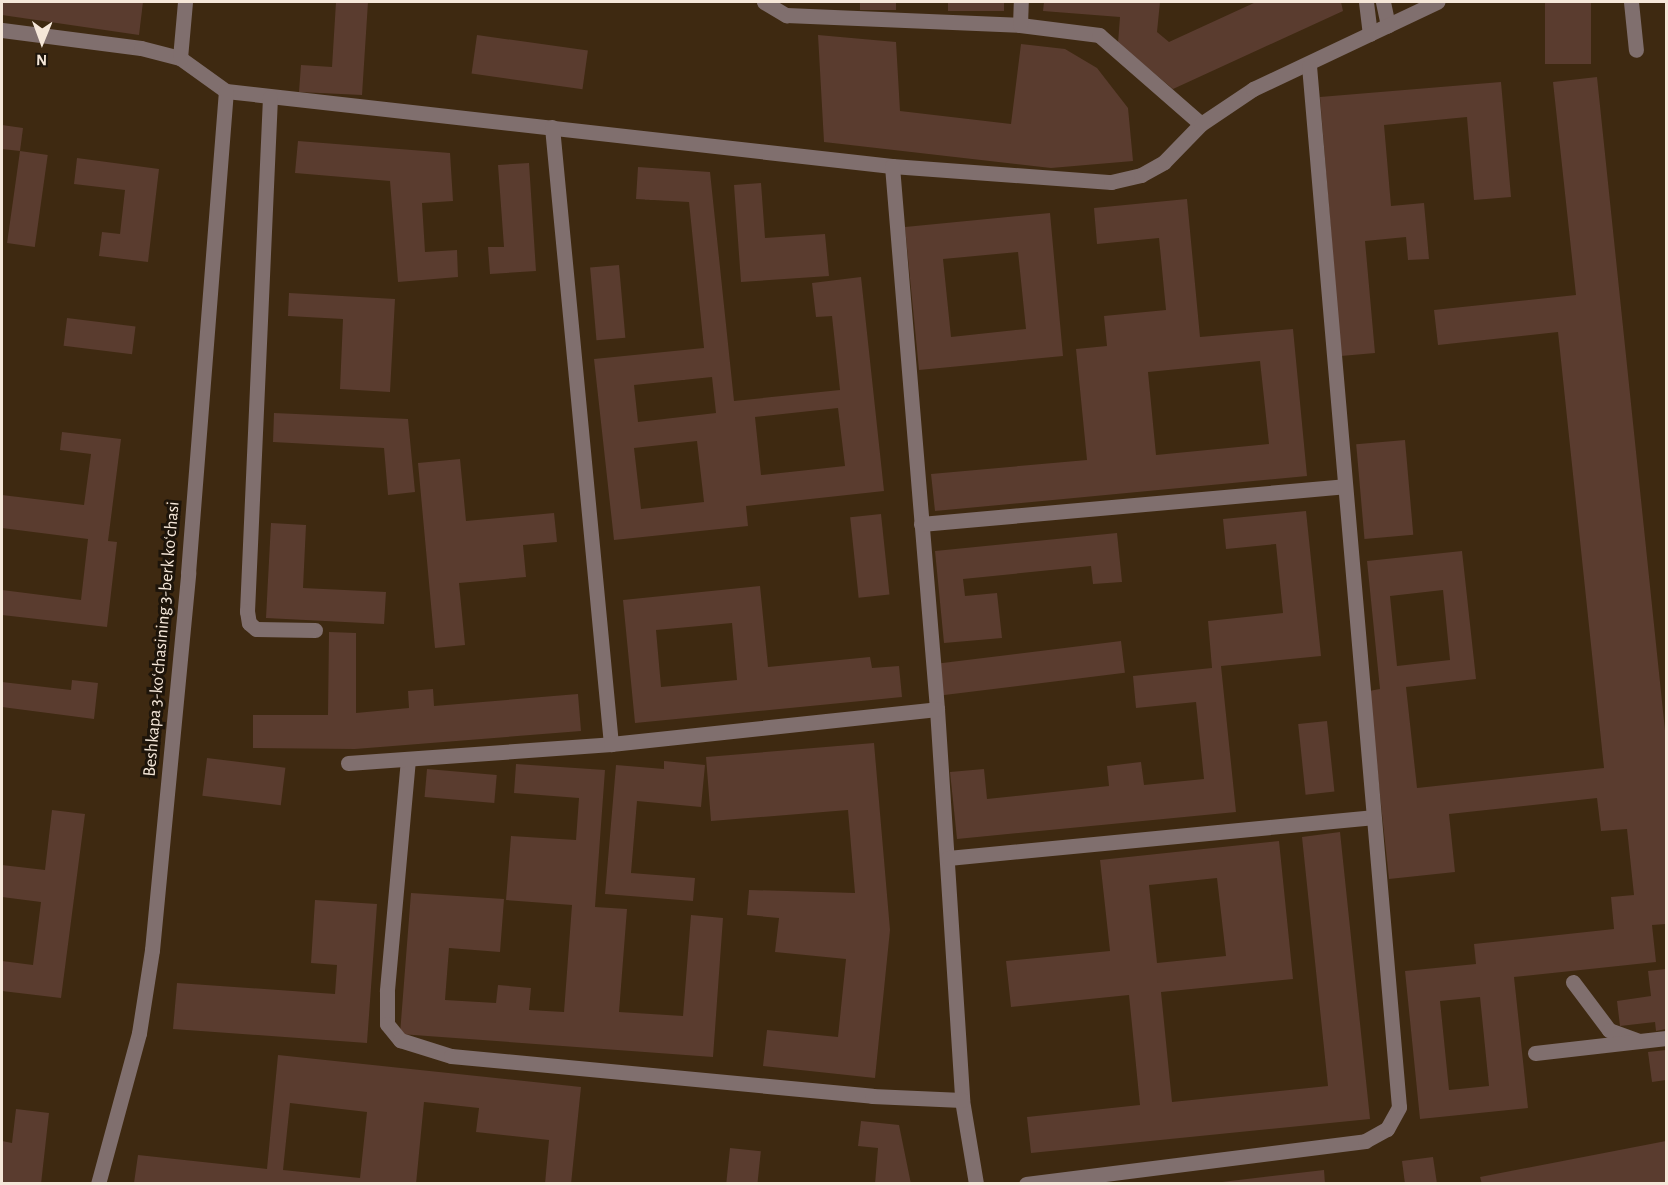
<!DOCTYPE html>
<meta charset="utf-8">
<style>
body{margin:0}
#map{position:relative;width:1668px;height:1185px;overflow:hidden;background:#3e2911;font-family:"Alegreya Sans",sans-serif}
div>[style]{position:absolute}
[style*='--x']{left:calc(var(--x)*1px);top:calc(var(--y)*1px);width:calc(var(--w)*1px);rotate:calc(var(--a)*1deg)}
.building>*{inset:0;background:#5a3c2f;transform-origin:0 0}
.minor>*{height:15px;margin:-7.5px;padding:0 7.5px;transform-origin:7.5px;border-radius:7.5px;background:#806f6e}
span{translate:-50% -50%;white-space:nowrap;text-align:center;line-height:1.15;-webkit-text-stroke:6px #1d140a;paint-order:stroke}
.street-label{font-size:18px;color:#f5e7d9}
.frame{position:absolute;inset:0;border:3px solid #f5e7d9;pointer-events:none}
.north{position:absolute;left:12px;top:12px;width:60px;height:60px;-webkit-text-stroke:4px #1d140a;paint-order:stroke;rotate:181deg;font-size:16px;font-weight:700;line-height:24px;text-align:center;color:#f5e7d9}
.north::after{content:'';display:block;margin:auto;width:21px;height:27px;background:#f5e7d9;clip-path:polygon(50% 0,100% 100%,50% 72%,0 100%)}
</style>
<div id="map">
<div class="building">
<i style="clip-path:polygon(2px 2px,143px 2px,139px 35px,2px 15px)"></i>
<i style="clip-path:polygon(336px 2px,368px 2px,362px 95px,299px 92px,301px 65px,332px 67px)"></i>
<i style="left:860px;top:2px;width:36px;height:8px"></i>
<i style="left:948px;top:2px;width:56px;height:9px"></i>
<i style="clip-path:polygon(1044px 2px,1160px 2px,1157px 32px,1169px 42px,1256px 2px,1341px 2px,1343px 11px,1173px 89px,1118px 43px,1120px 17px,1043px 11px)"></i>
<i style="left:1545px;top:2px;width:46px;height:62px"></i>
<i style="left:477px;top:35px;width:112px;height:39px;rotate:8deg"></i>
<i style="clip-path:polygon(818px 35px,896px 42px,900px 111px,1011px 124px,1021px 44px,1065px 49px,1097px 68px,1128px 108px,1133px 161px,1051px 168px,824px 142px)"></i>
<i style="clip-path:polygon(evenodd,1597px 77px,1666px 740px,1666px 924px,1652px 925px,1656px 962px,1514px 977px,1528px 1108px,1420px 1119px,1405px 971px,1476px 964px,1474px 944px,1614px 929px,1611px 897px,1634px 895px,1627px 829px,1601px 831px,1597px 798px,1449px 814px,1455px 872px,1389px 879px,1369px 691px,1380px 689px,1367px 561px,1462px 551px,1476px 679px,1406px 687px,1417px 788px,1604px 768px,1558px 332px,1438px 345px,1434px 310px,1576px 295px,1553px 82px,1597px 77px,1443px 590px,1450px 660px,1397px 666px,1390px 596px,1443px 590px,1597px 77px,1480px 997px,1489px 1086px,1449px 1090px,1440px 1001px,1480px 997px)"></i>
<i style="clip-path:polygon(1501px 82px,1511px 197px,1474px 200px,1467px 117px,1384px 125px,1391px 206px,1424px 203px,1429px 259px,1408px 260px,1406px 237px,1365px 241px,1375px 353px,1341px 356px,1320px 97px)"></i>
<i style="clip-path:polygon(2px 125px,23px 128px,20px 151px,2px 149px)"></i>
<i style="clip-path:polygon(298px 141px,450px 153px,453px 201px,422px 203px,425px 252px,457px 250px,458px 277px,398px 282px,390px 181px,295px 173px)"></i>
<i style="left:20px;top:151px;width:28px;height:93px;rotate:8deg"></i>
<i style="clip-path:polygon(77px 158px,159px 169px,148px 262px,99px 256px,102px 232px,120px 234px,125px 190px,74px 184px)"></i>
<i style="clip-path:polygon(529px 163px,536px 271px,490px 274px,488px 247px,504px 247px,498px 165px)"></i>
<i style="clip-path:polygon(evenodd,638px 167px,710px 172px,734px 401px,840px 390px,832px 316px,816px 317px,812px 283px,861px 277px,884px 491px,746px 506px,748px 526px,614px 540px,594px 359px,704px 348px,689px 202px,636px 199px,638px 167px,712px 377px,716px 413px,638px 422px,634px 385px,712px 377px,638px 167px,838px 408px,845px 466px,761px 475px,755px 417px,838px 408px,638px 167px,697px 441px,704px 502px,641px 509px,634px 448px,697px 441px)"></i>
<i style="clip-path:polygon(761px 183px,765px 238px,825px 234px,829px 276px,741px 282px,734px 185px)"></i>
<i style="clip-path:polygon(evenodd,1187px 199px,1200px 337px,1293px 329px,1307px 476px,935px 511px,931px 474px,1087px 460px,1076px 349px,1107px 346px,1104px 316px,1166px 310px,1159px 238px,1097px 244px,1094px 208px,1187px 199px,1260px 361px,1269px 444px,1156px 455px,1148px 372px,1260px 361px)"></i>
<i style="clip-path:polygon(evenodd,1050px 213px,1063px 356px,919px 370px,905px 227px,1050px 213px,1018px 252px,1026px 329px,951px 337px,943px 259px,1018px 252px)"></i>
<i style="left:619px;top:265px;width:73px;height:29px;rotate:85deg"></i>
<i style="clip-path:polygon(289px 293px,395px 299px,390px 392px,340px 389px,343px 319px,288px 316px)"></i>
<i style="left:67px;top:318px;width:69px;height:28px;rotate:7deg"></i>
<i style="clip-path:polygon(274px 413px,408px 419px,415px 492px,388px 495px,384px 448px,273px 442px)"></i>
<i style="clip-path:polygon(62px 432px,121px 439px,108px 541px,117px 542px,107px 627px,2px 615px,2px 590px,81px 600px,88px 539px,2px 528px,2px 495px,84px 505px,91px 454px,60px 450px)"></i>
<i style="left:1405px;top:440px;width:95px;height:49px;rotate:85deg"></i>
<i style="clip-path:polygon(460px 459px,466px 521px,554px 513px,557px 542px,523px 545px,526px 577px,459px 583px,465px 645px,435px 648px,418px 463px)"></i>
<i style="clip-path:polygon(1306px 511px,1321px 656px,1221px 666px,1236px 812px,957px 839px,950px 772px,984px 769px,987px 799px,1109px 786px,1107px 766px,1141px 762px,1144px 785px,1204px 779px,1196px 702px,1136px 708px,1133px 676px,1212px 668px,1208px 621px,1283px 613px,1276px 544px,1226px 549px,1223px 519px)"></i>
<i style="left:881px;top:514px;width:81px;height:31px;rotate:84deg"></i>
<i style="clip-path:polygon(271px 523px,306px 525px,303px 588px,386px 592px,384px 624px,266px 618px)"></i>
<i style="clip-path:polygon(1117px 533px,1122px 582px,1093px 584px,1091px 566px,963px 579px,965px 596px,997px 593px,1002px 638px,944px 643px,935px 551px)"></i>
<i style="clip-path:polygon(evenodd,760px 586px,768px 667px,870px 657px,872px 668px,899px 666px,902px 697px,635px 723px,623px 600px,760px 586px,732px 623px,737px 680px,661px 687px,656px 630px,732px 623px)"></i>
<i style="clip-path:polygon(329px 632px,356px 633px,356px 713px,409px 708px,408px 691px,433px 689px,434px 706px,578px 694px,581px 731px,355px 749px,253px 748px,253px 715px,328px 715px)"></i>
<i style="left:1121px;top:641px;width:32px;height:184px;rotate:83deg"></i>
<i style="clip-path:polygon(72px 680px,98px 683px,94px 719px,2px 707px,2px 682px,71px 690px)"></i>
<i style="left:1327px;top:721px;width:71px;height:29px;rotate:84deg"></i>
<i style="clip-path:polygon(874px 743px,890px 930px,875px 1078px,763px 1066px,767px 1030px,838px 1037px,846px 959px,775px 952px,779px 918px,747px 915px,749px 890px,855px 893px,848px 810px,711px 821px,706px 757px)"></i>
<i style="left:207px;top:758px;width:79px;height:38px;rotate:7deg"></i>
<i style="clip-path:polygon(664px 761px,705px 765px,701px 807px,637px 801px,631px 873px,695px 878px,693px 901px,605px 894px,616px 765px,664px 769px)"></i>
<i style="clip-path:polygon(516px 764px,605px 770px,595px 907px,627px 909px,619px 1012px,683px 1016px,691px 915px,723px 918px,713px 1057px,400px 1034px,411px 893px,504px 899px,500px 952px,449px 948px,445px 1000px,496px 1003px,498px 985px,531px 988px,529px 1010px,564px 1012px,572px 905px,506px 900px,511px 836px,576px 840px,579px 798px,514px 793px)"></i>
<i style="left:427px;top:769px;width:70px;height:28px;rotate:5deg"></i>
<i style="clip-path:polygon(52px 810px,85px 814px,61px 998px,2px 991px,2px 961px,33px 965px,41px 902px,2px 897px,2px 865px,45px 870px)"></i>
<i style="clip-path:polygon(evenodd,1340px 832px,1370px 1119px,1031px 1153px,1027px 1117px,1140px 1105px,1129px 995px,1011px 1007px,1006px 961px,1110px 951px,1100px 860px,1279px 841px,1293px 979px,1161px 992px,1172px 1102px,1328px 1086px,1302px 837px,1340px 832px,1217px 878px,1226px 956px,1157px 963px,1149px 885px,1217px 878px)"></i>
<i style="clip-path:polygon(315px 900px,377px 904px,367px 1043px,173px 1029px,177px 983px,335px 994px,337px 965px,311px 963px)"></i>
<i style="clip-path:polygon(1666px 969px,1666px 1029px,1656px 1031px,1655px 1022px,1620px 1026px,1617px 1001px,1651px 996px,1648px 971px)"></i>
<i style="clip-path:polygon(1666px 1050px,1666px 1080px,1652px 1082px,1648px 1052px)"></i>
<i style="clip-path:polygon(evenodd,278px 1055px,581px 1087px,571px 1184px,545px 1184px,549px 1140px,476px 1132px,479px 1108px,424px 1102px,416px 1184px,134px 1183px,138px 1155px,267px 1169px,278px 1055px,290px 1103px,367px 1112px,360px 1178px,283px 1170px,290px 1103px)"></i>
<i style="clip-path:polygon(16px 1109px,49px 1113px,41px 1184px,2px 1184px,2px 1141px,12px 1143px)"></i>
<i style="clip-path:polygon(861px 1121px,899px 1125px,911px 1184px,875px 1184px,878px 1148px,858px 1146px)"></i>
<i style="clip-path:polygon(1666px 1141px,1666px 1184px,1482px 1184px,1480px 1177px)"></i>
<i style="left:730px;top:1148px;width:31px;height:36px;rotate:6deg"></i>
<i style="clip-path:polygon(1433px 1157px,1437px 1184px,1405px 1184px,1402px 1161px)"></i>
<i style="clip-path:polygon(1324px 1170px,1325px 1184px,1222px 1184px,1222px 1182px)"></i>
</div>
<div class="minor">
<i style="--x:764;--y:2;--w:26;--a:31"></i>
<i style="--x:786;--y:15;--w:234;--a:2.4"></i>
<i style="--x:1020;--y:25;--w:80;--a:7.2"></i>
<i style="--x:1099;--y:35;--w:135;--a:41.1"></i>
<i style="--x:1366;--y:2;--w:32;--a:83"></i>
<i style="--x:1383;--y:2;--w:24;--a:78"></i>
<i style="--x:1631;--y:2;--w:48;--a:84.1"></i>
<i style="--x:1020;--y:25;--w:23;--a:-88"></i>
<i style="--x:2;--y:30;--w:140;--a:7.4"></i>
<i style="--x:141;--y:48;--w:40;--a:14.4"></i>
<i style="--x:180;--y:58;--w:57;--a:35.7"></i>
<i style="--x:226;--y:91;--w:670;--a:6.43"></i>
<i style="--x:892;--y:166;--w:220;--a:4.2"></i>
<i style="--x:1111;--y:182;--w:31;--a:-13"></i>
<i style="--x:1141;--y:175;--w:26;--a:-29"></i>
<i style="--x:1164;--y:162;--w:53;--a:-45.8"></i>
<i style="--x:1201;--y:124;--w:63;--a:-33.9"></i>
<i style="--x:1253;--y:89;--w:204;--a:-25.3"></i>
<i style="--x:180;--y:58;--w:56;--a:-84.9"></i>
<i style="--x:270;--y:97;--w:515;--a:92.56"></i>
<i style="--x:247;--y:611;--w:12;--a:81"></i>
<i style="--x:249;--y:623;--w:9;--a:41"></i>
<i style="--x:256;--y:629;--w:59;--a:1"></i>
<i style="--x:552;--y:127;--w:620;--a:84.54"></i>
<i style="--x:892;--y:166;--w:545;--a:85.26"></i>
<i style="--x:937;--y:709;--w:392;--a:86.3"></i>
<i style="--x:962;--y:1100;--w:85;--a:80.5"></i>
<i style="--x:921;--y:524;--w:425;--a:-5.1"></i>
<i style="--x:408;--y:759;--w:233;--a:95.2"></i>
<i style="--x:387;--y:991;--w:33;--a:90"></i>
<i style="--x:387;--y:1024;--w:21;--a:51"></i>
<i style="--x:400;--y:1040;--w:53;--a:17.4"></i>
<i style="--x:451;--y:1056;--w:423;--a:5.4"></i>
<i style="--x:872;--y:1096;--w:90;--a:2.5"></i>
<i style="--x:348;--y:763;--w:264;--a:-4.1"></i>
<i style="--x:611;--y:744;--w:328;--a:-6.1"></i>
<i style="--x:948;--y:858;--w:426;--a:-5.5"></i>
<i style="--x:1573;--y:982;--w:60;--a:53.1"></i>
<i style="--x:1609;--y:1030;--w:30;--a:20"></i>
<i style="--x:1535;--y:1053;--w:132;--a:-6.5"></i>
<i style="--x:98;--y:1184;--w:156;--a:-74.8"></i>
<i style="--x:139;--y:1033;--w:84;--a:-81.1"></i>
<i style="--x:152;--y:950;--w:379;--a:-84.5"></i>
<i style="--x:188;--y:573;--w:483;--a:-85.5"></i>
<i style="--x:1026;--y:1184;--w:342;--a:-7.2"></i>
<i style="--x:1365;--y:1141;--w:25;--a:-29"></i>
<i style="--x:1387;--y:1129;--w:25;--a:-61"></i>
<i style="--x:1399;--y:1107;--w:1045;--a:-94.94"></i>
</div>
<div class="street-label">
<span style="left:162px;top:639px;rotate:-85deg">Beshkapa 3-koʻchasining 3-berk koʻchasi</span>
</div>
<div class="frame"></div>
<div class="north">N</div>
</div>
